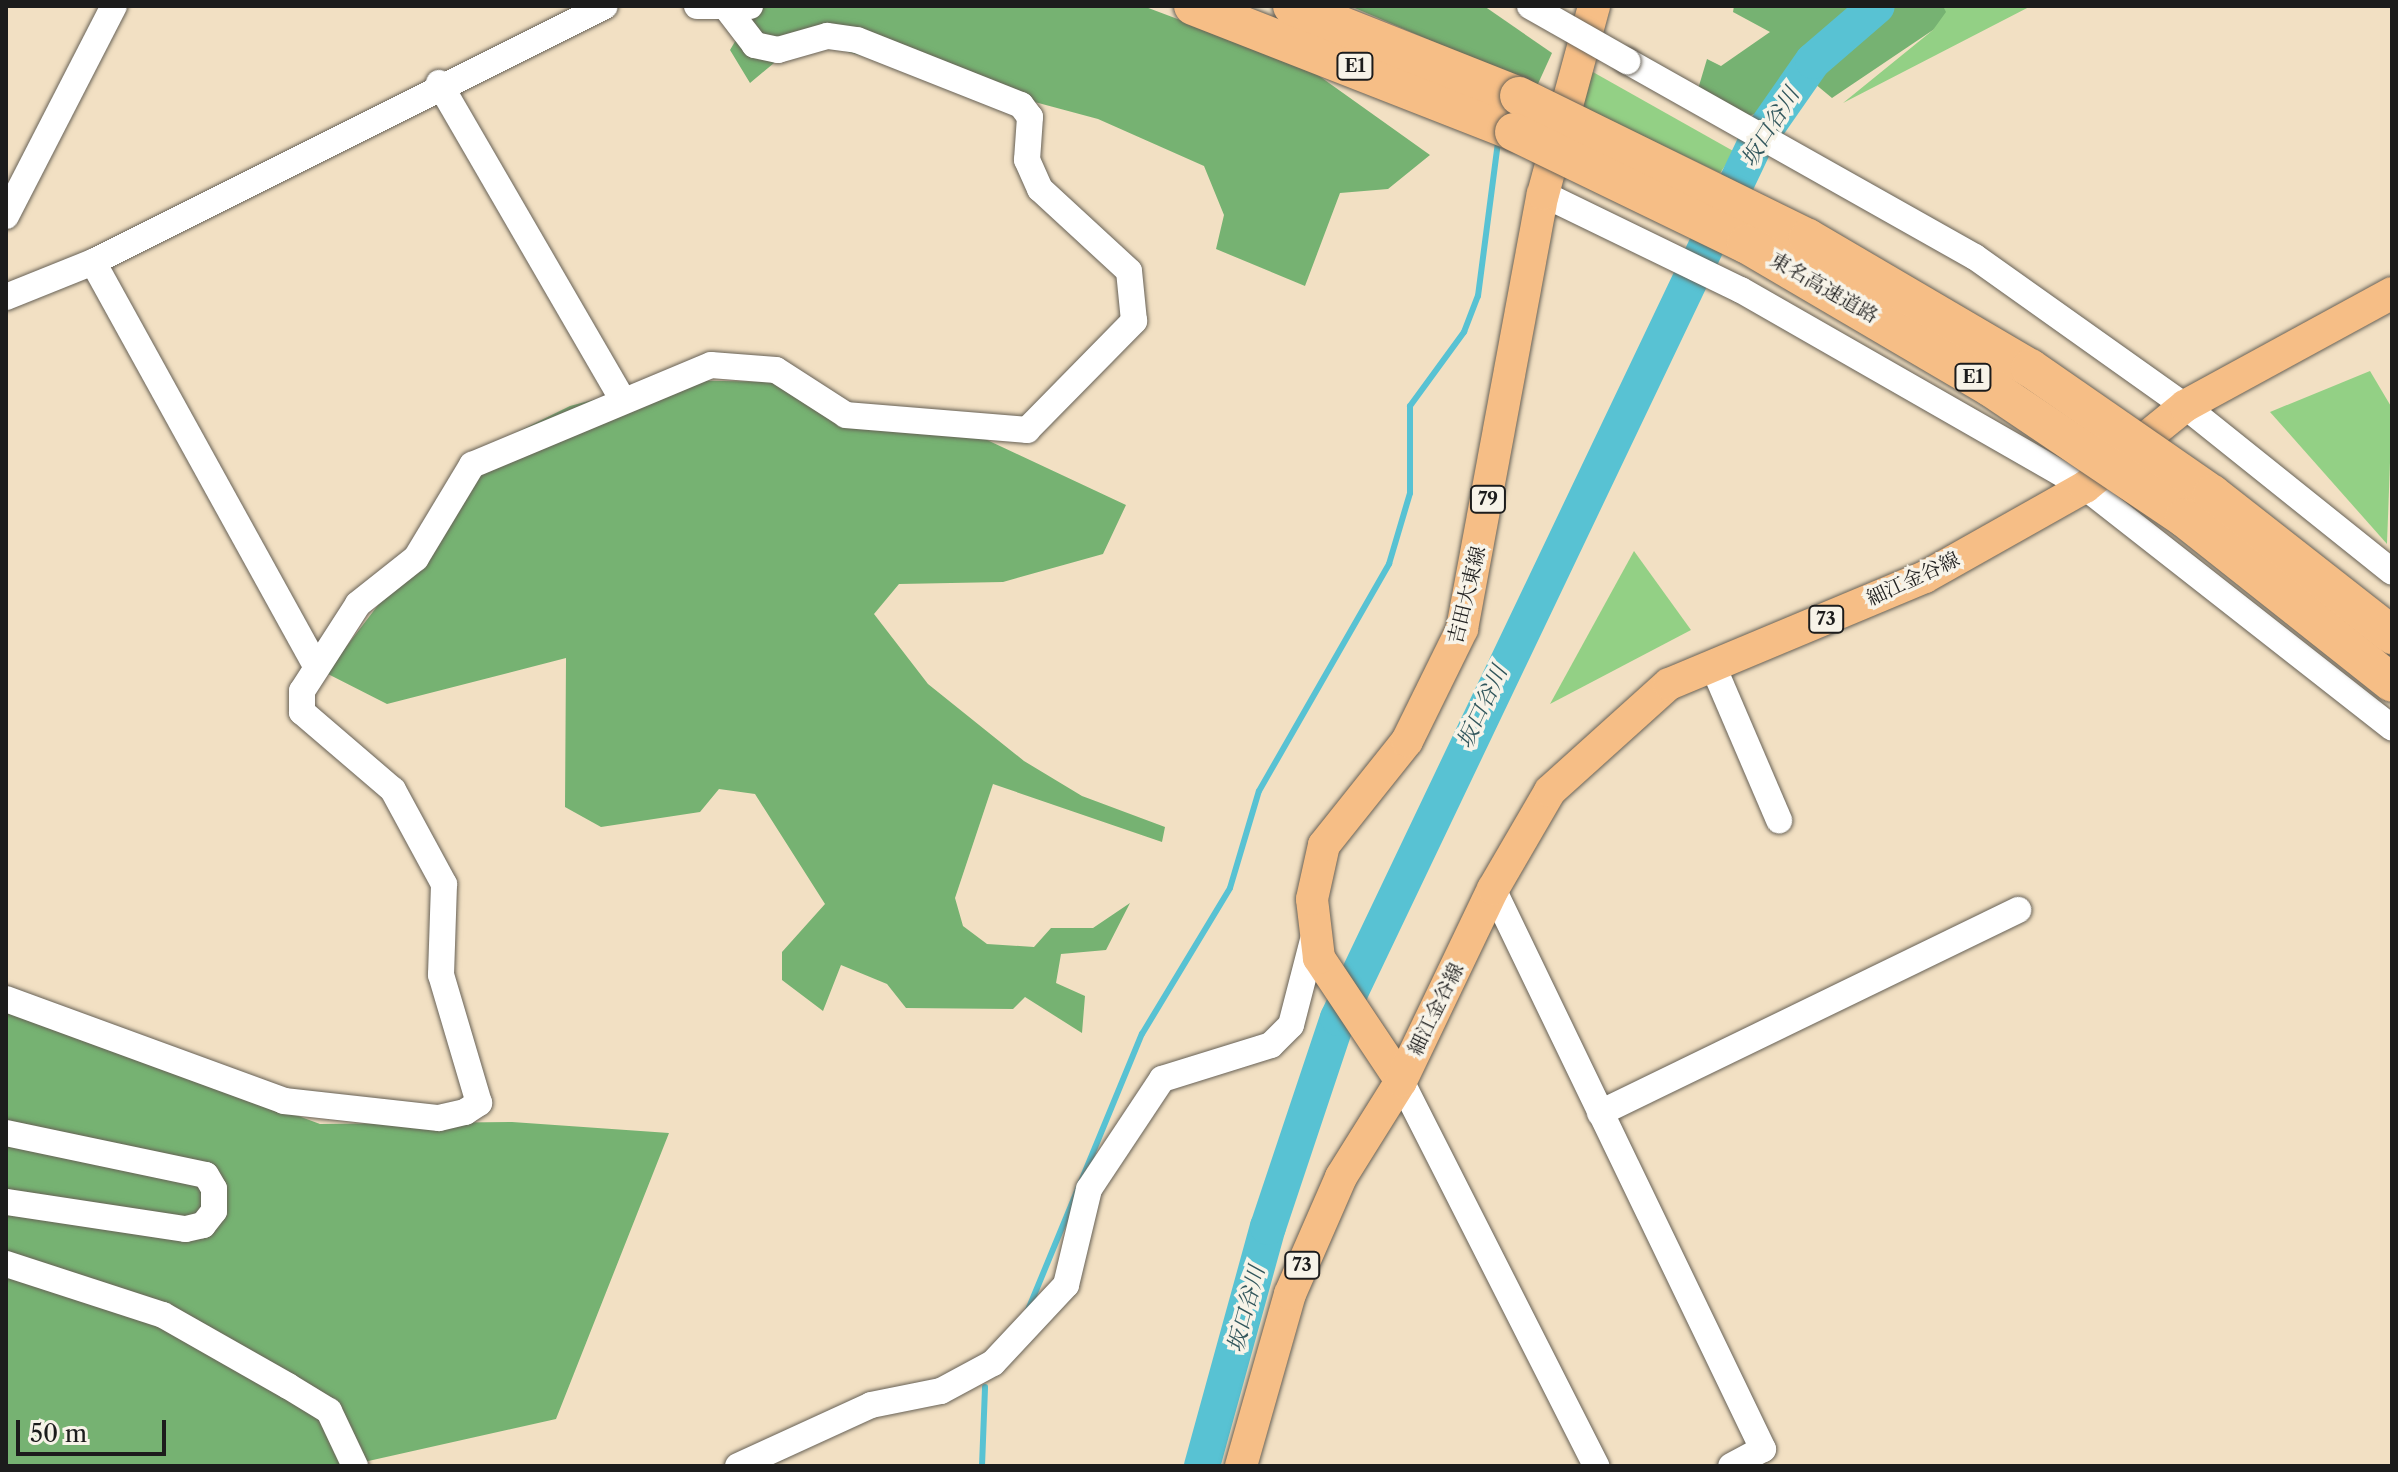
<!DOCTYPE html>
<meta charset="utf-8">
<style>
body{margin:0}
#map{position:relative;width:2398px;height:1472px;overflow:hidden;background:#f2e0c3;font-family:"Libre Caslon Text","Noto Serif JP",serif}
div>[style]{position:absolute}
[style*='--x']{left:calc(var(--x)*1px);top:calc(var(--y)*1px);width:calc(var(--w)*1px);rotate:calc(var(--a)*1deg)}
.green>*{inset:0;background:#93d085}
.forest>*{inset:0;background:#76b272}
.stream>*{height:6px;margin:-3px;padding:0 3px;transform-origin:3px;border-radius:3px;background:#58c2d3}
.river>*{height:36px;margin:-18px;padding:0 18px;transform-origin:18px;border-radius:18px;background:#58c2d3}
.roads{filter:drop-shadow(0 0 2px #676156) drop-shadow(0 0 2px #676156)}
.minor>*{height:26px;margin:-13px;padding:0 13px;transform-origin:13px;border-radius:13px;background:#fff}
.major>*{height:32px;margin:-16px;padding:0 16px;transform-origin:16px;border-radius:16px;background:#f6be86}
.highway>*{height:38px;margin:-19px;padding:0 19px;transform-origin:19px;border-radius:19px;background:#f6be86}
.bridges{filter:drop-shadow(0 0 2px #676156) drop-shadow(0 0 2px #676156)}
.minor-bridge>*{height:26px;margin:-13px;padding:0 13px;transform-origin:13px;border-radius:13px;background:#fff}
.highway-bridge>*{height:38px;margin:-19px;padding:0 19px;transform-origin:19px;border-radius:19px;background:#f6be86}
span{translate:-50% -50%;white-space:nowrap;text-align:center;line-height:1.15;-webkit-text-stroke:7px #f7f3e8;paint-order:stroke}
.shield-label span{padding:2px 6px;background:#f7f3e8;border:2px solid;border-radius:6px;-webkit-text-stroke-width:0}
.shield-label{font-size:18px;color:#1c1c1c;font-weight:700}
.street-label{font-size:20px;color:#1c1c1c}
.water-label{font-size:22px;color:#31565c;font-style:italic}
.frame{position:absolute;inset:0;border:8px solid #1c1c1c;pointer-events:none}
.scale{position:absolute;left:16px;top:1420px;width:150px;height:36px;box-sizing:border-box;border:4px solid #1c1c1c;border-top:0;padding-left:10px;font-size:24px;line-height:28px;white-space:nowrap;color:#1c1c1c;-webkit-text-stroke:6px #f7f3e8;paint-order:stroke}
</style>
<div id="map">
<div class="green">
<i style="clip-path:polygon(1944px 6px,2031px 6px,1843px 103px,1933px 30px)"></i>
<i style="clip-path:polygon(1584px 67px,1735px 152px,1720px 173px,1566px 99px)"></i>
<i style="clip-path:polygon(2370px 371px,2392px 408px,2387px 544px,2270px 412px)"></i>
<i style="clip-path:polygon(1634px 551px,1691px 630px,1550px 704px)"></i>
</div>
<div class="forest">
<i style="clip-path:polygon(765px 6px,1143px 6px,1308px 68px,1430px 155px,1388px 189px,1340px 193px,1305px 286px,1216px 249px,1224px 215px,1204px 166px,1098px 119px,825px 46px,780px 58px,750px 83px,730px 50px,749px 18px)"></i>
<i style="clip-path:polygon(1350px 6px,1484px 6px,1552px 53px,1537px 86px)"></i>
<i style="clip-path:polygon(1734px 6px,1943px 6px,1946px 12px,1933px 30px,1832px 98px,1791px 64px,1769px 111px,1747px 116px,1698px 89px,1707px 59px,1721px 66px,1770px 32px,1733px 12px)"></i>
<i style="clip-path:polygon(668px 380px,783px 382px,879px 429px,985px 439px,1126px 505px,1103px 554px,1003px 582px,899px 584px,874px 614px,928px 684px,1024px 761px,1082px 796px,1165px 827px,1162px 842px,993px 784px,955px 898px,963px 926px,987px 944px,1034px 947px,1051px 928px,1093px 928px,1130px 903px,1106px 950px,1061px 954px,1056px 983px,1085px 996px,1082px 1033px,1025px 997px,1013px 1009px,906px 1008px,887px 984px,841px 965px,823px 1011px,782px 980px,782px 952px,825px 904px,755px 794px,719px 789px,700px 812px,601px 827px,565px 807px,566px 658px,387px 704px,326px 673px,507px 437px,570px 406px)"></i>
<i style="clip-path:polygon(6px 1008px,320px 1124px,512px 1122px,669px 1133px,556px 1419px,346px 1466px,6px 1466px)"></i>
</div>
<div class="stream">
<i style="--x:1028;--y:1310;--w:299;--a:-67.6"></i>
<i style="--x:1142;--y:1034;--w:170;--a:-58.9"></i>
<i style="--x:1230;--y:888;--w:101;--a:-73.4"></i>
<i style="--x:1259;--y:791;--w:262;--a:-60.2"></i>
<i style="--x:1389;--y:564;--w:74;--a:-73.5"></i>
<i style="--x:1410;--y:493;--w:87;--a:-90"></i>
<i style="--x:1410;--y:406;--w:92;--a:-53.9"></i>
<i style="--x:1464;--y:332;--w:39;--a:-69"></i>
<i style="--x:1478;--y:296;--w:156;--a:-82.6"></i>
<i style="--x:982;--y:1466;--w:79;--a:-87.8"></i>
</div>
<div class="river">
<i style="--x:1202;--y:1466;--w:248;--a:-74.6"></i>
<i style="--x:1268;--y:1227;--w:220;--a:-71.5"></i>
<i style="--x:1338;--y:1018;--w:968;--a:-64.49"></i>
<i style="--x:1755;--y:144;--w:101;--a:-55.1"></i>
<i style="--x:1813;--y:61;--w:84;--a:-40.7"></i>
</div>
<div class="roads">
<div class="minor">
<i style="--x:697;--y:6;--w:53;--a:0"></i>
<i style="--x:1627;--y:61;--w:399;--a:29.4"></i>
<i style="--x:1975;--y:257;--w:257;--a:35.4"></i>
<i style="--x:2185;--y:406;--w:265;--a:38.7"></i>
<i style="--x:439;--y:83;--w:363;--a:59.9"></i>
<i style="--x:1543;--y:194;--w:220;--a:25.9"></i>
<i style="--x:1741;--y:290;--w:396;--a:29.8"></i>
<i style="--x:2085;--y:487;--w:390;--a:38.1"></i>
<i style="--x:6;--y:216;--w:236;--a:-62.8"></i>
<i style="--x:93;--y:262;--w:459;--a:61.1"></i>
<i style="--x:6;--y:297;--w:94;--a:-21.9"></i>
<i style="--x:93;--y:262;--w:572;--a:-26.57"></i>
<i style="--x:1713;--y:666;--w:168;--a:66.8"></i>
<i style="--x:1493;--y:889;--w:622;--a:64.26"></i>
<i style="--x:1763;--y:1449;--w:36;--a:152"></i>
<i style="--x:6;--y:999;--w:296;--a:20.1"></i>
<i style="--x:284;--y:1101;--w:156;--a:6.3"></i>
<i style="--x:439;--y:1118;--w:27;--a:-13"></i>
<i style="--x:465;--y:1112;--w:17;--a:-33"></i>
<i style="--x:479;--y:1103;--w:134;--a:-106.5"></i>
<i style="--x:441;--y:975;--w:91;--a:-88.1"></i>
<i style="--x:444;--y:884;--w:107;--a:-118.5"></i>
<i style="--x:393;--y:790;--w:120;--a:-139.4"></i>
<i style="--x:302;--y:712;--w:21;--a:-90"></i>
<i style="--x:302;--y:691;--w:103;--a:-57.2"></i>
<i style="--x:358;--y:604;--w:74;--a:-38.4"></i>
<i style="--x:416;--y:558;--w:109;--a:-58.9"></i>
<i style="--x:472;--y:465;--w:259;--a:-22.7"></i>
<i style="--x:711;--y:365;--w:65;--a:4.4"></i>
<i style="--x:776;--y:370;--w:83;--a:32.7"></i>
<i style="--x:846;--y:415;--w:182;--a:4.7"></i>
<i style="--x:1027;--y:430;--w:153;--a:-45.5"></i>
<i style="--x:1134;--y:321;--w:50;--a:-95.7"></i>
<i style="--x:1129;--y:271;--w:121;--a:-137.3"></i>
<i style="--x:1040;--y:189;--w:32;--a:-114"></i>
<i style="--x:1027;--y:160;--w:43;--a:-86"></i>
<i style="--x:1030;--y:117;--w:15;--a:-127"></i>
<i style="--x:1021;--y:105;--w:176;--a:-158.4"></i>
<i style="--x:857;--y:40;--w:30;--a:-172"></i>
<i style="--x:827;--y:36;--w:51;--a:164.1"></i>
<i style="--x:778;--y:50;--w:24;--a:-168"></i>
<i style="--x:755;--y:45;--w:44;--a:-127.6"></i>
<i style="--x:1401;--y:1081;--w:432;--a:63.1"></i>
<i style="--x:1600;--y:1113;--w:465;--a:-25.9"></i>
<i style="--x:6;--y:1133;--w:204;--a:11.9"></i>
<i style="--x:206;--y:1175;--w:16;--a:60"></i>
<i style="--x:214;--y:1189;--w:22;--a:90"></i>
<i style="--x:214;--y:1211;--w:18;--a:128"></i>
<i style="--x:203;--y:1225;--w:18;--a:167"></i>
<i style="--x:185;--y:1229;--w:181;--a:-171.4"></i>
<i style="--x:6;--y:1264;--w:165;--a:18"></i>
<i style="--x:163;--y:1315;--w:144;--a:29.6"></i>
<i style="--x:288;--y:1386;--w:48;--a:31.4"></i>
<i style="--x:329;--y:1411;--w:61;--a:64.7"></i>
<i style="--x:738;--y:1466;--w:146;--a:-24.6"></i>
<i style="--x:871;--y:1405;--w:71;--a:-11.3"></i>
<i style="--x:941;--y:1391;--w:59;--a:-28.3"></i>
<i style="--x:993;--y:1363;--w:107;--a:-46.9"></i>
<i style="--x:1066;--y:1285;--w:99;--a:-76.5"></i>
<i style="--x:1089;--y:1189;--w:132;--a:-56.4"></i>
<i style="--x:1162;--y:1079;--w:114;--a:-17.3"></i>
<i style="--x:1271;--y:1045;--w:28;--a:-45"></i>
<i style="--x:1291;--y:1025;--w:88;--a:-75.5"></i>
</div>
<div class="major">
<i style="--x:1401;--y:1081;--w:148;--a:-123.7"></i>
<i style="--x:1319;--y:958;--w:59;--a:-96.8"></i>
<i style="--x:1312;--y:899;--w:55;--a:-77.5"></i>
<i style="--x:1324;--y:845;--w:133;--a:-51.4"></i>
<i style="--x:1407;--y:741;--w:125;--a:-63.8"></i>
<i style="--x:1462;--y:629;--w:442;--a:-79.5"></i>
<i style="--x:1543;--y:194;--w:195;--a:-74.8"></i>
<i style="--x:1241;--y:1466;--w:179;--a:-74.1"></i>
<i style="--x:1290;--y:1294;--w:128;--a:-66.4"></i>
<i style="--x:1341;--y:1177;--w:113;--a:-58"></i>
<i style="--x:1401;--y:1081;--w:213;--a:-64.4"></i>
<i style="--x:1493;--y:889;--w:113;--a:-59.8"></i>
<i style="--x:1550;--y:791;--w:160;--a:-42"></i>
<i style="--x:1669;--y:684;--w:277;--a:-22.7"></i>
<i style="--x:1925;--y:577;--w:184;--a:-29.4"></i>
<i style="--x:2085;--y:487;--w:129;--a:-39"></i>
<i style="--x:2185;--y:406;--w:236;--a:-28.6"></i>
</div>
<div class="highway">
<i style="--x:1193;--y:6;--w:345;--a:21.4"></i>
<i style="--x:1292;--y:6;--w:244;--a:21.6"></i>
</div>
</div>
<div class="bridges">
<div class="minor-bridge">
<i style="--x:1530;--y:6;--w:112;--a:29.6"></i>
</div>
<div class="highway-bridge">
<i style="--x:1519;--y:96;--w:322;--a:26.2"></i>
<i style="--x:1808;--y:238;--w:257;--a:30.4"></i>
<i style="--x:2030;--y:368;--w:221;--a:34.7"></i>
<i style="--x:2212;--y:494;--w:229;--a:38.1"></i>
<i style="--x:1514;--y:132;--w:258;--a:25.8"></i>
<i style="--x:1746;--y:244;--w:283;--a:30.4"></i>
<i style="--x:1990;--y:387;--w:234;--a:34"></i>
<i style="--x:2184;--y:518;--w:265;--a:38.4"></i>
</div>
</div>
<div class="shield-label">
<span style="left:1355px;top:66px">E1</span>
<span style="left:1973px;top:377px">E1</span>
<span style="left:1488px;top:499px">79</span>
<span style="left:1826px;top:619px">73</span>
<span style="left:1302px;top:1265px">73</span>
</div>
<div class="street-label">
<span style="left:1824px;top:288px;rotate:30deg">東名高速道路</span>
<span style="left:1913px;top:579px;rotate:-25deg">細江金谷線</span>
<span style="left:1467px;top:595px;rotate:-76deg">吉田大東線</span>
<span style="left:1436px;top:1009px;rotate:-64deg">細江金谷線</span>
</div>
<div class="water-label">
<span style="left:1770px;top:127px;rotate:-58deg">坂口谷川</span>
<span style="left:1482px;top:707px;rotate:-65deg">坂口谷川</span>
<span style="left:1246px;top:1309px;rotate:-75deg">坂口谷川</span>
</div>
<div class="frame"></div>
<div class="scale">50 m</div>
</div>
